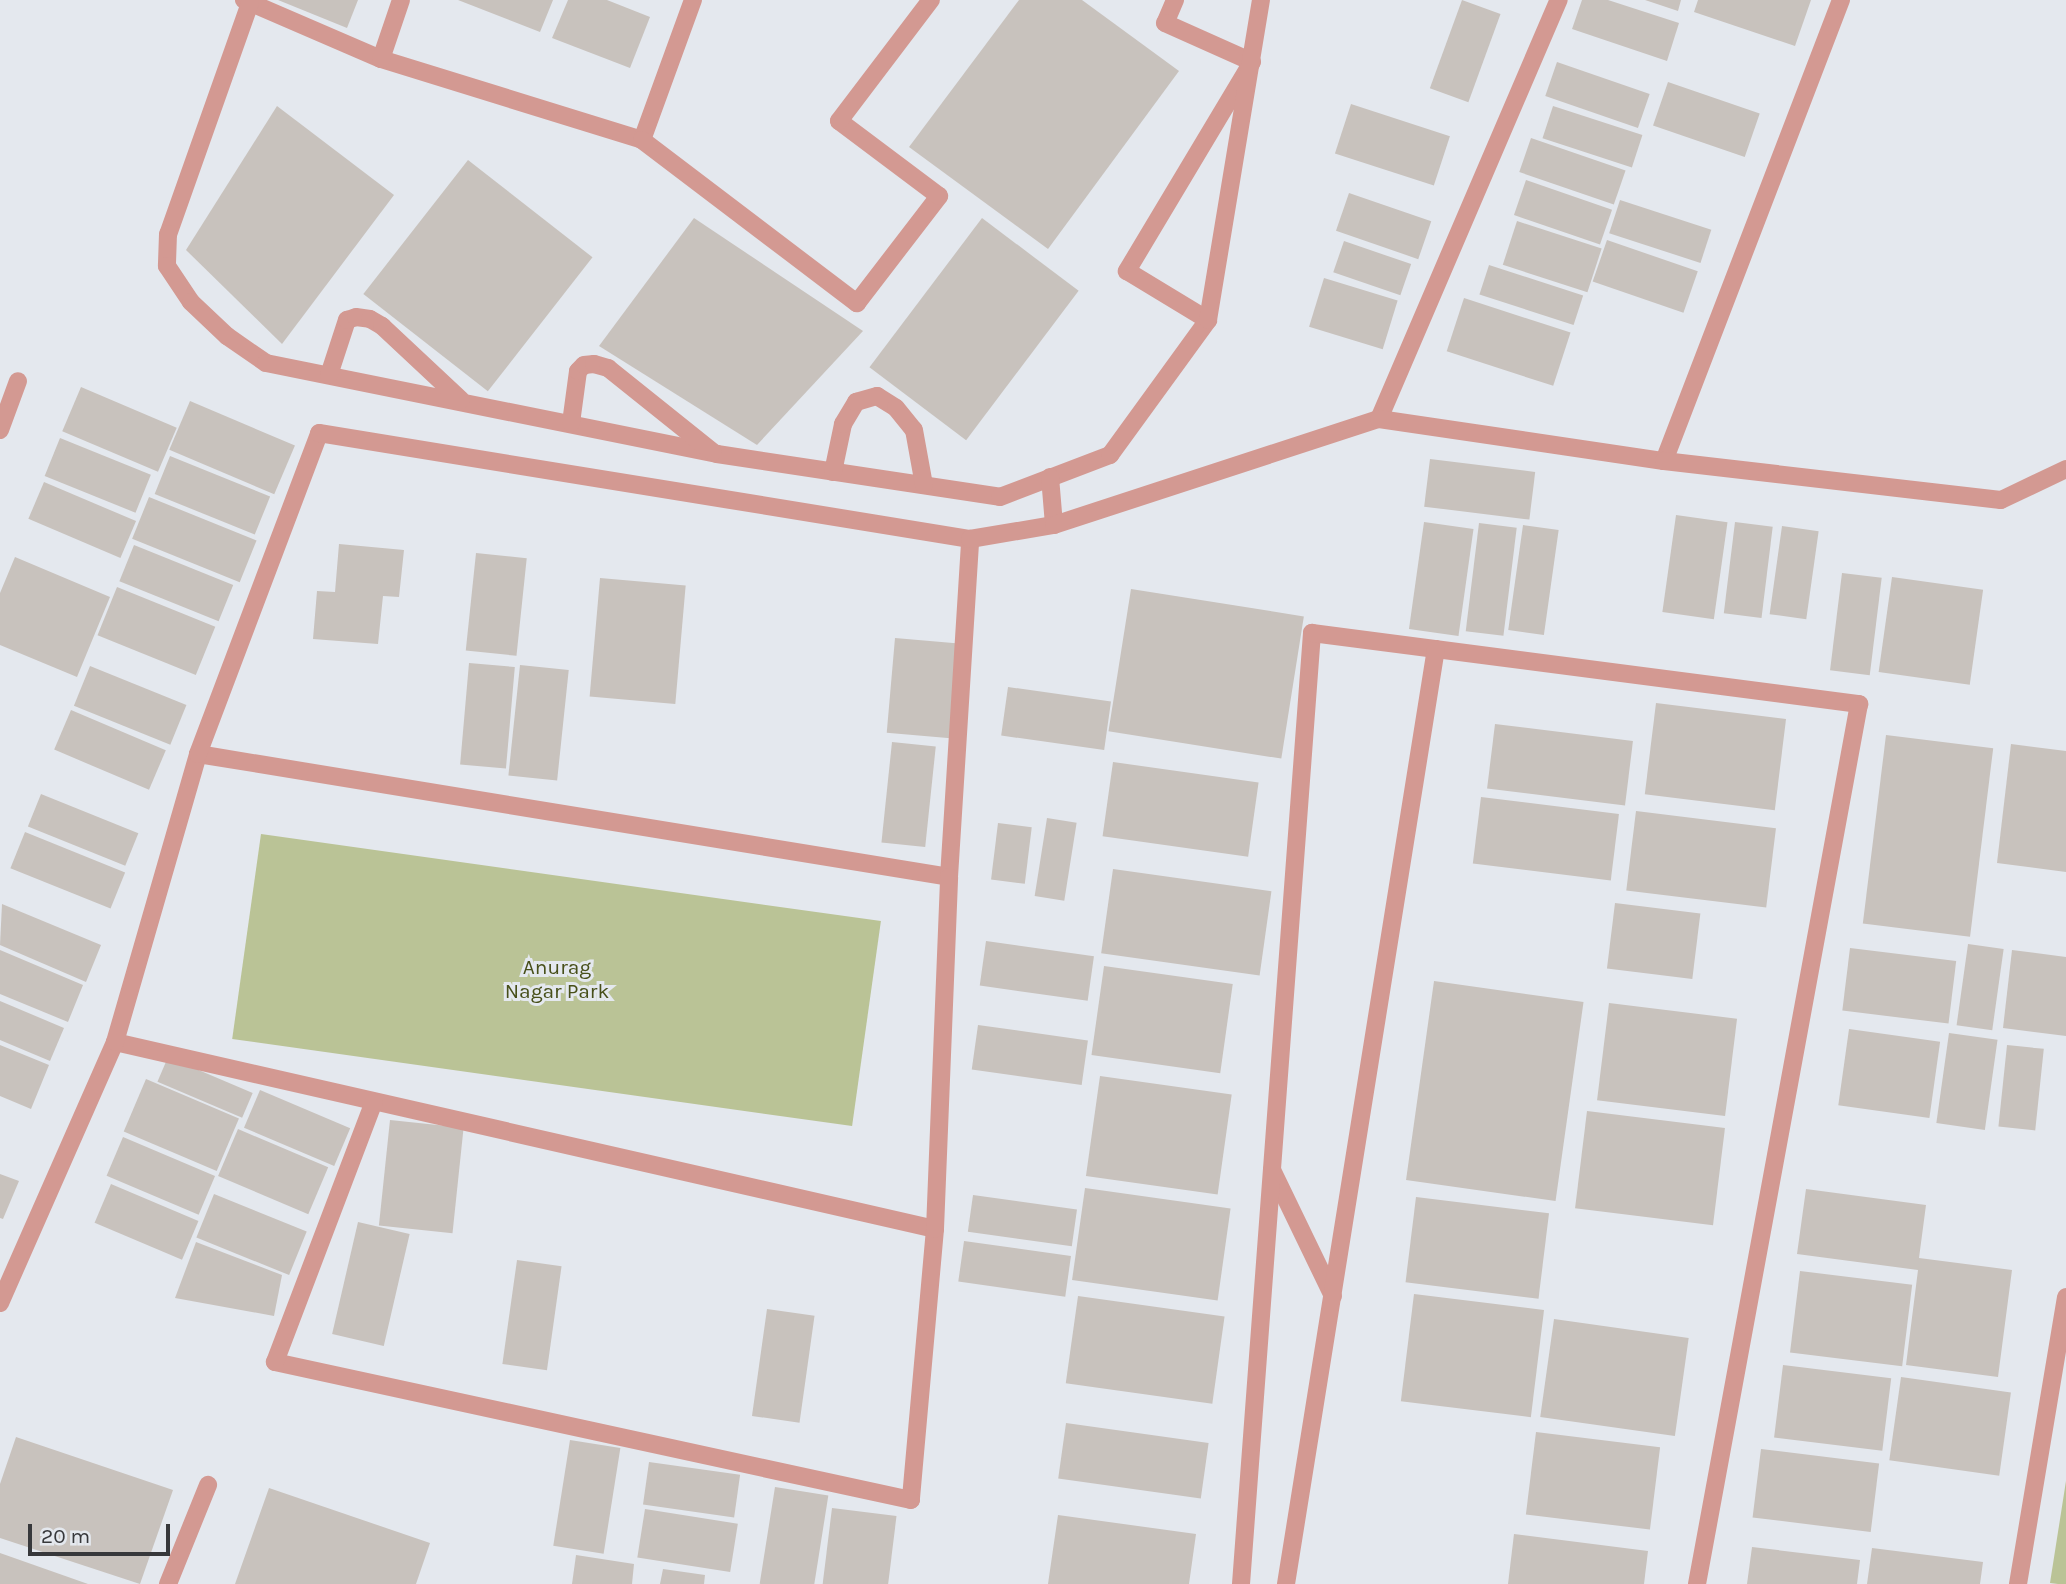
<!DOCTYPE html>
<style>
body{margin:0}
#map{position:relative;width:2066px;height:1584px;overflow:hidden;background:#e4e8ee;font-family:Karla,sans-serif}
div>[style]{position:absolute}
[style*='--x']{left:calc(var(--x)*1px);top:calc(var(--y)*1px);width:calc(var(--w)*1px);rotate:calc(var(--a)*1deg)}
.green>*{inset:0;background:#bac396;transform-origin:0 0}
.building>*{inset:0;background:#c8c2bd;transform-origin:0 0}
.minor>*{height:18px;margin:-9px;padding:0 9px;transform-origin:9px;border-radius:9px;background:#d39992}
span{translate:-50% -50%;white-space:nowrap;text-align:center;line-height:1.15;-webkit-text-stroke:6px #e4e8ee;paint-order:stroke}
.park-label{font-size:21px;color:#474f19}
.scale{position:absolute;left:28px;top:1524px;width:142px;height:32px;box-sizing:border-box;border:4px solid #37383b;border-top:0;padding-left:9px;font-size:21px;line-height:24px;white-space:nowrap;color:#37383b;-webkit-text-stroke:5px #e4e8ee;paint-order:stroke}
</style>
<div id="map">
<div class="green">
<i style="left:261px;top:834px;width:626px;height:207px;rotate:8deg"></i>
<i style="clip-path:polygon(2066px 1481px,2066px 1584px,2058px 1584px,2050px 1583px)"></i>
</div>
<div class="building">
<i style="clip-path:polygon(278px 0,358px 0,347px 28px)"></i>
<i style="clip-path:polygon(458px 0,553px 0,540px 32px)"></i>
<i style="clip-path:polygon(568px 0,607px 0,650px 17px,630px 68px,552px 38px)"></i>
<i style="clip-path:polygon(1019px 0,1082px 0,1179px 71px,1048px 249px,909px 147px)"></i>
<i style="left:1462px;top:0;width:41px;height:94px;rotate:20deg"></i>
<i style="clip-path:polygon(1582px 0,1608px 0,1679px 23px,1667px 61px,1572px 29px)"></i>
<i style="clip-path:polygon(1645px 0,1681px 0,1678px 11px)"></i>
<i style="clip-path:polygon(1698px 0,1811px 0,1795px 46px,1694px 12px)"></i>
<i style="left:1557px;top:62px;width:98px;height:36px;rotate:19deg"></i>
<i style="left:1668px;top:82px;width:97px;height:46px;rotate:19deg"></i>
<i style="left:1351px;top:104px;width:104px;height:52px;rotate:18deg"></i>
<i style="clip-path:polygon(277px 106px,394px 195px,282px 344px,186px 250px)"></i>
<i style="left:1553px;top:106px;width:94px;height:34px;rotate:18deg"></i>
<i style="left:1531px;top:138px;width:100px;height:36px;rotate:19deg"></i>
<i style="left:468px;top:160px;width:158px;height:170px;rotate:38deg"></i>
<i style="left:1526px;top:180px;width:91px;height:37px;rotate:19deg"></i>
<i style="left:1349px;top:193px;width:87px;height:40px;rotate:19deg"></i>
<i style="left:1620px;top:200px;width:96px;height:35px;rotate:18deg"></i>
<i style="clip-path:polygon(694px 218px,863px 331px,757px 445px,599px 346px)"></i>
<i style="left:982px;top:218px;width:121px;height:187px;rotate:37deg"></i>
<i style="left:1517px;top:221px;width:89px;height:46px;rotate:18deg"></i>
<i style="left:1607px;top:240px;width:96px;height:44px;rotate:19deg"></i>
<i style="left:1344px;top:241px;width:71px;height:33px;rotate:19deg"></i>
<i style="left:1489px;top:265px;width:99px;height:31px;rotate:18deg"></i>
<i style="left:1324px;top:278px;width:77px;height:51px;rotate:17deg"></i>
<i style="left:1464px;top:298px;width:112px;height:56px;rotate:18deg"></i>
<i style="left:81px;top:387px;width:104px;height:48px;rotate:23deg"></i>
<i style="left:190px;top:401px;width:114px;height:53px;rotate:23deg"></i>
<i style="left:60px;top:438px;width:98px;height:41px;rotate:22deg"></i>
<i style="left:170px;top:456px;width:108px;height:41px;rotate:22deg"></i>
<i style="left:1430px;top:459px;width:106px;height:48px;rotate:7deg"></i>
<i style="left:44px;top:482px;width:100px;height:40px;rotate:23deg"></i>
<i style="left:149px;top:497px;width:116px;height:45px;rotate:22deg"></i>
<i style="left:1676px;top:515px;width:52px;height:98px;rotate:8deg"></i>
<i style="left:1424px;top:522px;width:50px;height:108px;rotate:8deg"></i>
<i style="left:1735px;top:522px;width:38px;height:92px;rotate:7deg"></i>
<i style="left:1479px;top:523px;width:38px;height:109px;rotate:7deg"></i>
<i style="left:1523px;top:525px;width:36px;height:106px;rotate:8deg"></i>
<i style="left:1782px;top:526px;width:37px;height:89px;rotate:8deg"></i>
<i style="clip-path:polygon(339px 544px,404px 550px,399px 597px,383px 596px,378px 644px,313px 639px,317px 591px,335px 592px)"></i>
<i style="left:134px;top:545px;width:107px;height:39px;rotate:22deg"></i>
<i style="left:476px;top:553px;width:51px;height:98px;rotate:6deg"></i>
<i style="clip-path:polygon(15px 557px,110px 597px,77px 677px,0 645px,0 593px)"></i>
<i style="left:1842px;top:573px;width:40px;height:98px;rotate:7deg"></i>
<i style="left:1892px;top:577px;width:92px;height:96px;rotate:8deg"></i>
<i style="left:600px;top:578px;width:86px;height:119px;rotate:5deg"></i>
<i style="left:117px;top:587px;width:106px;height:52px;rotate:22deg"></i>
<i style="left:1131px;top:589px;width:175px;height:144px;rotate:9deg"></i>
<i style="left:895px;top:638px;width:64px;height:95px;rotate:5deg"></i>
<i style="left:469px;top:663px;width:46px;height:102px;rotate:5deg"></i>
<i style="left:520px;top:665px;width:49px;height:111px;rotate:6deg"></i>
<i style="left:90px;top:666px;width:104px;height:43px;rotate:22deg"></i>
<i style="left:1008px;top:687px;width:104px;height:49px;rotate:8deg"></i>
<i style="left:1656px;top:703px;width:131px;height:92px;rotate:7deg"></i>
<i style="left:71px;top:710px;width:103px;height:43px;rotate:23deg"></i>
<i style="left:1495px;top:724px;width:139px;height:65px;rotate:7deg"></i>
<i style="left:1886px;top:735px;width:108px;height:190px;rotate:7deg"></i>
<i style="left:892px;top:742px;width:44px;height:101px;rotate:6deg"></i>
<i style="clip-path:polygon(2011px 744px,2066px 751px,2066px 872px,1997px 863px)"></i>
<i style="left:1113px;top:762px;width:147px;height:75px;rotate:8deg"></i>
<i style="left:41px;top:794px;width:105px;height:35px;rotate:22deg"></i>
<i style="left:1481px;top:797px;width:139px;height:67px;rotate:7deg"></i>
<i style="left:1636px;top:811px;width:141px;height:80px;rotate:7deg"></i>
<i style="left:1047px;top:818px;width:30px;height:79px;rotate:9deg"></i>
<i style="left:998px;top:823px;width:34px;height:57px;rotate:7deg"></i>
<i style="left:25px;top:832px;width:108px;height:39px;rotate:22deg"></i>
<i style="left:1113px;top:869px;width:160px;height:85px;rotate:8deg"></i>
<i style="left:1615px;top:903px;width:86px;height:66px;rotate:7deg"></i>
<i style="clip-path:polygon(2px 904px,101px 945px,86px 982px,0 945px)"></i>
<i style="left:986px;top:941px;width:109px;height:45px;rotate:8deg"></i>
<i style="left:1968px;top:944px;width:36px;height:82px;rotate:8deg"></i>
<i style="left:1850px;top:948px;width:107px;height:63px;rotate:7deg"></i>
<i style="clip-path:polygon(0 950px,83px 985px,68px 1022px,0 994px)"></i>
<i style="clip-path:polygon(2012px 950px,2066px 957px,2066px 1036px,2003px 1028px)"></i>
<i style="left:1104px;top:966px;width:130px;height:90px;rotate:8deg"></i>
<i style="left:1434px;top:981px;width:151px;height:201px;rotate:8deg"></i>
<i style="clip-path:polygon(0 1001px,64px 1028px,50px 1061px,0 1040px)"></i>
<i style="left:1609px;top:1003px;width:129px;height:98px;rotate:7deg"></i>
<i style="left:978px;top:1025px;width:111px;height:45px;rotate:8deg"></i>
<i style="left:1849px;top:1029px;width:92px;height:77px;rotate:8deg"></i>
<i style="left:1949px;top:1033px;width:49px;height:91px;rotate:8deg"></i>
<i style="clip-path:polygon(0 1045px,49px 1065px,31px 1109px,0 1096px)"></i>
<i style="left:2007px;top:1045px;width:37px;height:82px;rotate:6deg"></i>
<i style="left:168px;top:1057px;width:92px;height:27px;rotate:23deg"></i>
<i style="left:1100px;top:1076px;width:133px;height:101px;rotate:8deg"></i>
<i style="left:146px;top:1079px;width:101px;height:57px;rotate:23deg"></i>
<i style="left:260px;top:1090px;width:98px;height:41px;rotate:23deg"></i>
<i style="left:1587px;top:1111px;width:139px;height:98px;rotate:7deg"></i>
<i style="left:390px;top:1120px;width:74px;height:106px;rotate:6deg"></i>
<i style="left:238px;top:1129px;width:98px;height:51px;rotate:23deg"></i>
<i style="left:123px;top:1137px;width:100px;height:42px;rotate:23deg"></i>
<i style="clip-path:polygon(0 1174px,19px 1181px,3px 1219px,0 1218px)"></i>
<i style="left:111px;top:1184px;width:95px;height:42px;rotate:23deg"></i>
<i style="left:1085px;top:1188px;width:147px;height:93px;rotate:8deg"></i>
<i style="clip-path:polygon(1806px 1189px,1926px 1205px,1919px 1258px,2012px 1270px,1998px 1377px,1906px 1365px,1918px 1270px,1797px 1254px)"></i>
<i style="left:214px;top:1194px;width:100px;height:47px;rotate:22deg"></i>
<i style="left:973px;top:1195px;width:105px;height:37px;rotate:8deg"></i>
<i style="left:1416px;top:1197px;width:134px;height:86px;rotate:7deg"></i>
<i style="left:358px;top:1222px;width:53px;height:115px;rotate:13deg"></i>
<i style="left:964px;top:1241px;width:108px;height:41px;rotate:8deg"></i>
<i style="clip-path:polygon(196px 1242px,282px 1275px,274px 1316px,175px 1298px)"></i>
<i style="left:517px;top:1260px;width:45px;height:105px;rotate:8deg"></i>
<i style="left:1800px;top:1271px;width:113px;height:82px;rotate:7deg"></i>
<i style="left:1414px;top:1294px;width:131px;height:108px;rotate:7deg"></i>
<i style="left:1078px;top:1296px;width:148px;height:88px;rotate:8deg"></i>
<i style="left:767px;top:1309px;width:48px;height:108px;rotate:8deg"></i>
<i style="left:1554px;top:1319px;width:136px;height:99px;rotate:8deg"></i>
<i style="left:1783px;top:1365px;width:109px;height:73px;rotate:7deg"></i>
<i style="left:1901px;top:1377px;width:111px;height:84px;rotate:8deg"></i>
<i style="left:1066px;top:1423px;width:144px;height:56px;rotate:8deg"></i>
<i style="left:1536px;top:1432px;width:125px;height:83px;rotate:7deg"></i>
<i style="clip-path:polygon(16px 1437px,173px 1490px,140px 1584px,0 1538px,0 1484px)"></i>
<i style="left:570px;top:1440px;width:51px;height:107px;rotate:9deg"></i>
<i style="left:1761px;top:1449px;width:119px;height:69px;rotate:7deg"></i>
<i style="left:649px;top:1462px;width:92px;height:43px;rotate:8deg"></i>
<i style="left:775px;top:1487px;width:54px;height:98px;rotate:9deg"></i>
<i style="clip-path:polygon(269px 1488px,430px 1543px,416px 1584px,235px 1584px)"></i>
<i style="left:832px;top:1508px;width:65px;height:77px;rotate:7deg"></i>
<i style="left:645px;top:1509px;width:94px;height:49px;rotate:9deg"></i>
<i style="clip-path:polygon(1058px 1515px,1196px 1534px,1189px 1584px,1048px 1584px)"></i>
<i style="clip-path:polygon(1514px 1534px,1648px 1551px,1644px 1584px,1508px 1584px)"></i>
<i style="clip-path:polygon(1752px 1547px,1860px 1560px,1857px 1584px,1747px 1584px)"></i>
<i style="clip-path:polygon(1872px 1548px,1983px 1562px,1980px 1584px,1867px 1584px)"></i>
<i style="clip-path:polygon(0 1553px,88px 1584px,0 1584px)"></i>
<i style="clip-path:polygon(576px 1555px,634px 1564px,632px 1584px,572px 1584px)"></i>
<i style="clip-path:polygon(663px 1569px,705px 1575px,704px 1584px,660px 1584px)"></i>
</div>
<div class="minor">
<i style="--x:244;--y:0;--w:149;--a:23.3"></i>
<i style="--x:381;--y:59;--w:273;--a:17.2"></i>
<i style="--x:642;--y:140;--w:149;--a:-70"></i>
<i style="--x:1175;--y:0;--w:25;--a:113"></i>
<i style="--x:1165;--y:23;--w:95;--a:24.1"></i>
<i style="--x:1252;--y:62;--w:244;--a:120.9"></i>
<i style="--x:1127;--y:271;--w:95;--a:31.2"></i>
<i style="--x:250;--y:3;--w:245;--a:109.5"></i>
<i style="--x:168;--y:234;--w:32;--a:92"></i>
<i style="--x:167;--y:266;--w:43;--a:56.3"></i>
<i style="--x:191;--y:302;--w:50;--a:43.4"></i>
<i style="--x:227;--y:336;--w:47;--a:34.7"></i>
<i style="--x:266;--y:363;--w:460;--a:11.4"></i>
<i style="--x:717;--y:454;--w:286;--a:8.6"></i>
<i style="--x:1000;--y:497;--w:118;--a:-20.9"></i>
<i style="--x:1110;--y:455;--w:167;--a:-54"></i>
<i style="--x:1208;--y:320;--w:324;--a:-80.6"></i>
<i style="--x:381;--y:59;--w:62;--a:-71.3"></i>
<i style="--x:642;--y:140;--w:270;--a:37.2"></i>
<i style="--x:857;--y:303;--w:135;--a:-52.5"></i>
<i style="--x:939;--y:196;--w:125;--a:-143.1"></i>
<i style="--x:839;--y:121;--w:152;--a:-52.8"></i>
<i style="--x:329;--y:375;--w:58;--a:-71.9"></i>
<i style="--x:347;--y:320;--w:9;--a:-18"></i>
<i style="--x:356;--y:317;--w:14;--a:8"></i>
<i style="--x:370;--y:319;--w:14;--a:30"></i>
<i style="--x:382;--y:326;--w:108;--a:43.1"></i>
<i style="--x:1379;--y:419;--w:456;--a:-66.8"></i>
<i style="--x:571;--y:423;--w:52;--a:-82.3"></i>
<i style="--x:578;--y:371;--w:8;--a:-45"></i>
<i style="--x:584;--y:365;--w:10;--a:-6"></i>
<i style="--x:594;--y:364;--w:15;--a:16"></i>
<i style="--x:608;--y:368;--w:134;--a:38.7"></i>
<i style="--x:0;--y:430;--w:52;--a:-69.8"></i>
<i style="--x:1664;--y:461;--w:494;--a:-69"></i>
<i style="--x:833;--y:472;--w:49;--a:-78.2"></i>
<i style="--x:843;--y:424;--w:26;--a:-59"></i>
<i style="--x:856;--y:402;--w:22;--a:-16"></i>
<i style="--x:877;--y:396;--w:22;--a:32"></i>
<i style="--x:896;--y:408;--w:28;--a:51"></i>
<i style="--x:914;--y:430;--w:56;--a:79.7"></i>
<i style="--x:1050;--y:477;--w:48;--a:85.2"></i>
<i style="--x:198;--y:754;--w:761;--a:9.3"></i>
<i style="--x:949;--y:877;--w:339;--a:-86.4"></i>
<i style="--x:115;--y:1042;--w:841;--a:12.85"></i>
<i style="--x:935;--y:1229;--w:272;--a:95.1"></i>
<i style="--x:911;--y:1500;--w:651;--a:-167.76"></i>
<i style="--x:275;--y:1362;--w:278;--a:-69.2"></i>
<i style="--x:1272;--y:1170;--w:140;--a:64.2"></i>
<i style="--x:935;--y:1229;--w:352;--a:-87.7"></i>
<i style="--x:0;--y:1303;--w:285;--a:-66.2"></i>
<i style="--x:115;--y:1042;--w:300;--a:-73.9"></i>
<i style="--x:198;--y:754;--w:343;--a:-69.3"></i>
<i style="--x:319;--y:433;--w:660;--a:9.25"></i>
<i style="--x:970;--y:539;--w:85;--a:-9.5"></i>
<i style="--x:1054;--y:525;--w:342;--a:-18.1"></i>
<i style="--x:1379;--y:419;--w:288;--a:8.4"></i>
<i style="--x:1664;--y:461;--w:339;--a:6.6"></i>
<i style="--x:2001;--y:500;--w:72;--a:-25.5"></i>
<i style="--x:168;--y:1584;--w:107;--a:-68"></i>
<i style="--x:1241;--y:1584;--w:954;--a:-85.73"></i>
<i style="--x:1312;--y:633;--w:552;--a:7.4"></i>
<i style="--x:1859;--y:704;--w:895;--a:100.43"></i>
<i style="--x:1286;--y:1584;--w:947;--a:-80.89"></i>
<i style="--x:2018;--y:1584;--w:291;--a:-80.5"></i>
</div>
<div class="park-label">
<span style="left:557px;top:979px">Anurag<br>Nagar Park</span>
</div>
<div class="scale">20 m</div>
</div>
